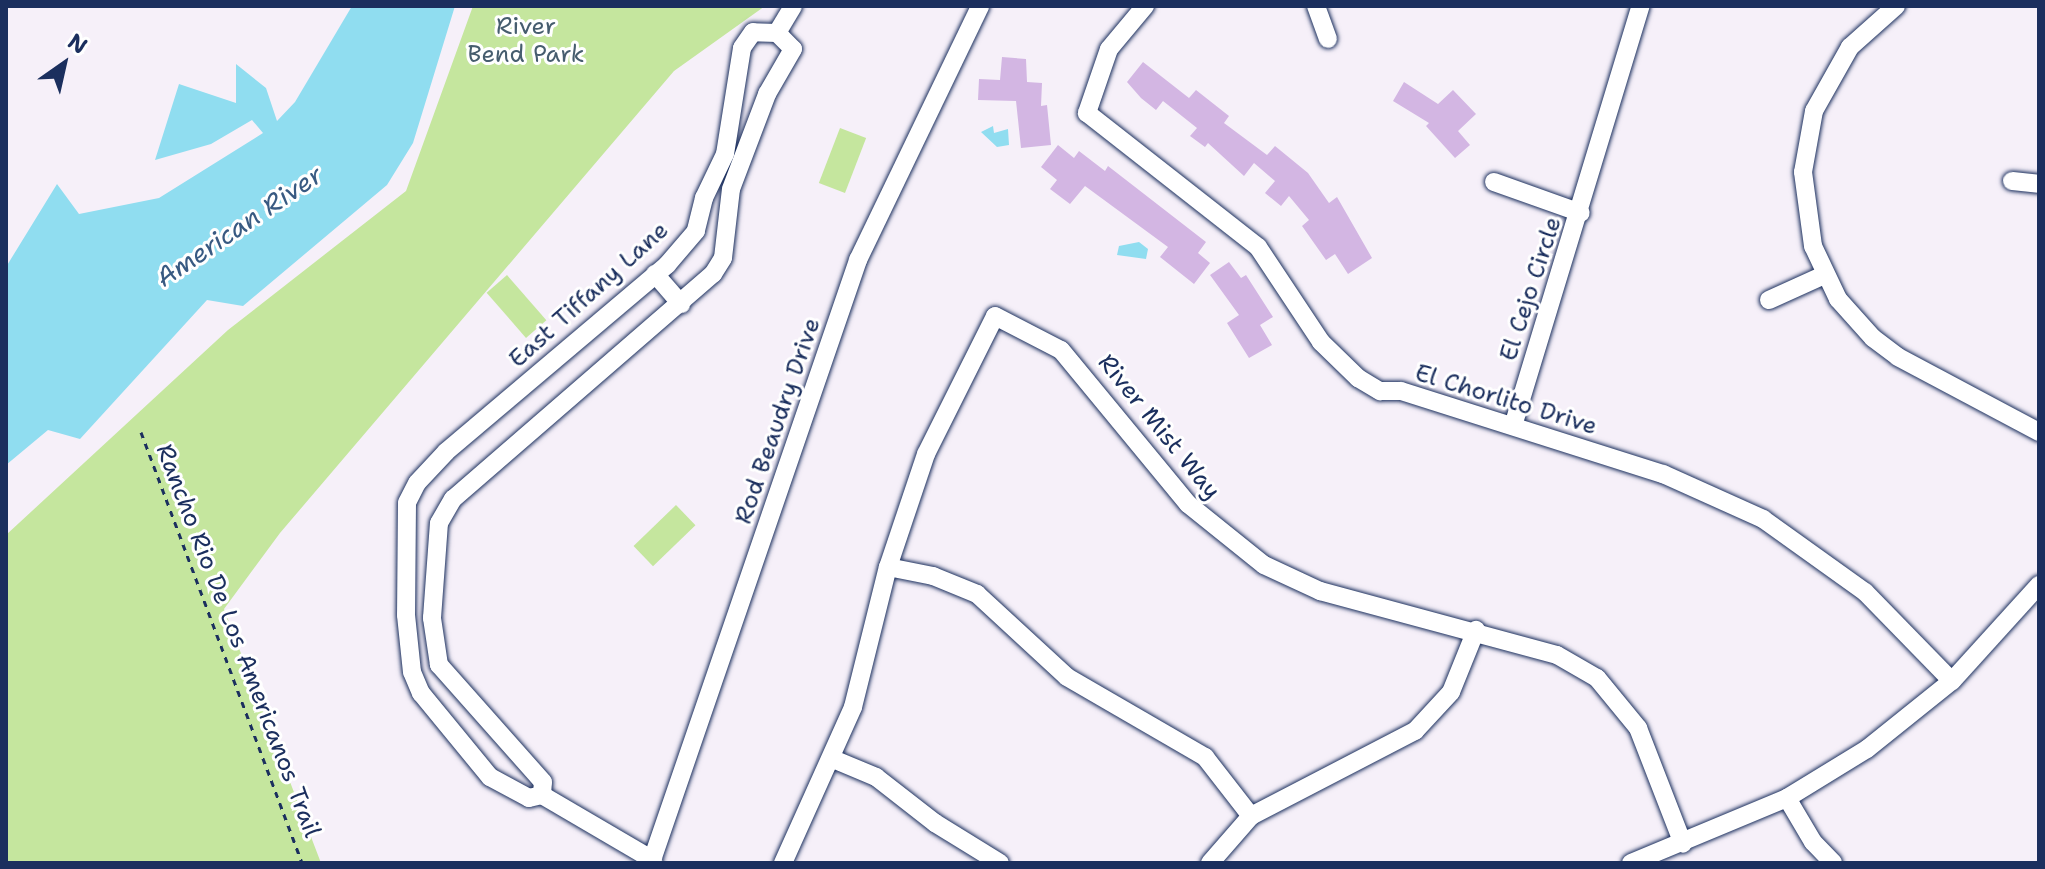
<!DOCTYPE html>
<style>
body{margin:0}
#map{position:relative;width:2045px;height:869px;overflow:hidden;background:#f6f0f9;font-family:"Shantell Sans",sans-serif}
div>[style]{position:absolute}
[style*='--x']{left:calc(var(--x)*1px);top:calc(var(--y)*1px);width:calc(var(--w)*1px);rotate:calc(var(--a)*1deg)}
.green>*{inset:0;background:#c5e69e;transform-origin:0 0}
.water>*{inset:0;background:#90ddf0}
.building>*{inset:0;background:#d3b6e3}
.path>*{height:3px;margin-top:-1.5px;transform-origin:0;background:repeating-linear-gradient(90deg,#1b2f5e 0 6px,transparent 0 12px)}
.roads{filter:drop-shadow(0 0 2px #1b2f5e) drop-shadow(0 0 2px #1b2f5e)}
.minor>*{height:18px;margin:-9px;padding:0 9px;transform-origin:9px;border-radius:9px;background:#fff}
span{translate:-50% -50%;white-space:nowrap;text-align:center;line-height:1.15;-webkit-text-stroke:6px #fff;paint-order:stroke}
.park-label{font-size:24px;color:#465d6e}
.street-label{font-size:24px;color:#1b2f5e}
.water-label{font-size:26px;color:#385a82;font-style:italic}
.frame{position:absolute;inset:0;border:8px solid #1b2f5e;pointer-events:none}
.north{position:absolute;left:24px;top:24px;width:80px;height:80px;-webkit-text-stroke:6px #fff;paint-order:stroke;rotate:34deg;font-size:22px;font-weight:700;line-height:32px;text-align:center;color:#1b2f5e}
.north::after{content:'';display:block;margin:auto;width:28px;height:36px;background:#1b2f5e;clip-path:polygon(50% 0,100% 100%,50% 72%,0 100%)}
</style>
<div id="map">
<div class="green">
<i style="clip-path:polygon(473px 6px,765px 6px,674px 71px,280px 533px,224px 609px,321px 863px,6px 863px,6px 535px,228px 330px,406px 191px)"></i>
<i style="left:840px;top:128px;width:28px;height:59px;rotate:21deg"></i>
<i style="left:507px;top:275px;width:60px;height:27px;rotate:49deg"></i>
<i style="left:676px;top:505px;width:28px;height:59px;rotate:46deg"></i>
</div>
<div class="water">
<i style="clip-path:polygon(352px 6px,455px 6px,413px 143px,387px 185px,243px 306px,207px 300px,80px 439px,48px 430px,6px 465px,6px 267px,57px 184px,79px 214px,159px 198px,263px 133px,252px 120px,211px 144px,155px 160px,179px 84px,236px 103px,236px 64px,266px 88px,277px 121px,295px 102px)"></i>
<i style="clip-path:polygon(993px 126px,994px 133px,1008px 129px,1009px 145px,997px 147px,981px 132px)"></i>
<i style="clip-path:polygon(1139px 242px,1148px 249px,1146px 259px,1117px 255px,1119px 246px)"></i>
</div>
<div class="building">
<i style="clip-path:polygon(1002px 57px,1026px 59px,1027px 82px,1042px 83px,1041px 106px,1047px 105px,1051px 145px,1021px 148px,1016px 101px,978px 100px,979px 79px,1000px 80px)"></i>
<i style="clip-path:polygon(1143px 62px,1189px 98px,1196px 90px,1229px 116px,1224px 123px,1267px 155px,1275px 146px,1308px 173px,1329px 203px,1337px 197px,1372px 258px,1348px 274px,1335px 254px,1326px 260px,1302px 226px,1309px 220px,1289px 196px,1281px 206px,1265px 193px,1275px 181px,1254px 163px,1244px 176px,1208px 143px,1205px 147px,1190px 136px,1197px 128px,1163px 101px,1156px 110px,1141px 98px,1127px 82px)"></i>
<i style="clip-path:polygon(1404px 82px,1438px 104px,1453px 90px,1476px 114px,1458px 131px,1470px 145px,1455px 158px,1426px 126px,1429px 123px,1393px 101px)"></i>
<i style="clip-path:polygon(1058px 145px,1074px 158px,1079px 151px,1105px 171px,1108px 166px,1206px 242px,1198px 253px,1210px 263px,1194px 284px,1160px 257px,1168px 247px,1085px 186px,1070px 204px,1050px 189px,1057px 180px,1041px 167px)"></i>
<i style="clip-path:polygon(1229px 262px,1241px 278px,1246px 275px,1273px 317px,1260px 325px,1272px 345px,1249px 358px,1227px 323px,1239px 315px,1210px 275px)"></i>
</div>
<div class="path">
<i style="--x:141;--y:432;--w:460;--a:69.5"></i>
</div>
<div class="roads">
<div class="minor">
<i style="--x:1145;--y:6;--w:56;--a:129.9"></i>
<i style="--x:1109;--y:49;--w:68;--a:109"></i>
<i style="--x:1087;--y:113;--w:217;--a:38.1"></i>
<i style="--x:1258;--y:247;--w:114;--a:56.4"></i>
<i style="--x:1321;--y:342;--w:52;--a:44.2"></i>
<i style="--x:1358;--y:378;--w:26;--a:31"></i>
<i style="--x:1380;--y:391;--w:21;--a:0"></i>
<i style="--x:1401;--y:391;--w:275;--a:17.6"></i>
<i style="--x:1663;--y:474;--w:110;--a:24.2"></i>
<i style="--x:1763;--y:519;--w:125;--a:35.6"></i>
<i style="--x:1865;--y:592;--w:124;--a:45.7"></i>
<i style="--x:1316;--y:6;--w:35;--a:70"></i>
<i style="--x:1896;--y:6;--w:62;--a:138.3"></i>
<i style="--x:1850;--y:47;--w:73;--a:119.4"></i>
<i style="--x:1814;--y:111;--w:62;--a:100.2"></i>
<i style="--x:1803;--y:172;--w:75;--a:82.3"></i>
<i style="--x:1813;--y:246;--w:59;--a:64.7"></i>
<i style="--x:1838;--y:299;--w:52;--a:48.1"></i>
<i style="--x:1873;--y:338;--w:31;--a:37"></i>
<i style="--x:1898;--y:357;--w:160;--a:28"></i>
<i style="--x:777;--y:33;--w:31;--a:-59"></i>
<i style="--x:2012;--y:181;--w:27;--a:6"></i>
<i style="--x:1494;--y:182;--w:92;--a:19.6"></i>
<i style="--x:655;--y:274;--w:40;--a:49"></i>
<i style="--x:1769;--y:300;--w:60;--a:-24.4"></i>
<i style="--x:1513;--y:426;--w:439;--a:-73.1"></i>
<i style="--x:888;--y:567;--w:46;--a:11.3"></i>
<i style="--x:933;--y:576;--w:48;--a:22.2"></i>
<i style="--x:977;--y:594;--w:122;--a:42.7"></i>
<i style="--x:1067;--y:677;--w:160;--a:30.1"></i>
<i style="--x:1205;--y:757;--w:75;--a:52.1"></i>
<i style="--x:833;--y:759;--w:47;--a:22.7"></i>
<i style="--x:876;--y:777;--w:75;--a:37.9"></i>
<i style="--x:935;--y:823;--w:76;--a:31.6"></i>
<i style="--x:542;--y:795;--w:13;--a:-86"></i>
<i style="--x:543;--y:782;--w:157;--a:-131.6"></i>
<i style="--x:439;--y:665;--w:48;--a:-98.5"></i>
<i style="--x:432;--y:618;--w:95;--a:-85.8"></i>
<i style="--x:439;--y:523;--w:28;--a:-60"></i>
<i style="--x:453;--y:499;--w:344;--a:-40.9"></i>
<i style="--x:713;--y:274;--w:19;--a:-58"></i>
<i style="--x:723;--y:258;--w:69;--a:-83.4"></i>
<i style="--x:731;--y:189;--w:102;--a:-69.2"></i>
<i style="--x:767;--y:94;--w:52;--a:-60"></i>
<i style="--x:793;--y:49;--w:23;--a:-135"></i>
<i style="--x:777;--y:33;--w:24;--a:-178"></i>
<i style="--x:753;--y:32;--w:19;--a:125"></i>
<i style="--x:742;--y:48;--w:107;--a:99.1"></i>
<i style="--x:725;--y:154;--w:49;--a:115.5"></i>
<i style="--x:704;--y:198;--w:34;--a:104"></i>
<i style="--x:696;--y:231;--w:45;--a:130.5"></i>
<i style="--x:667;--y:265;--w:289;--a:139.8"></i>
<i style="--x:446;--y:452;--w:42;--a:133.1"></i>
<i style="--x:417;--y:483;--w:22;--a:117"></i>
<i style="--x:407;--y:503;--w:112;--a:90.5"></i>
<i style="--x:406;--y:615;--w:57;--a:84"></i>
<i style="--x:412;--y:672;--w:23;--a:67"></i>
<i style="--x:421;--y:693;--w:109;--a:50.6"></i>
<i style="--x:490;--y:777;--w:44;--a:28.3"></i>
<i style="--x:529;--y:798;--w:13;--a:-13"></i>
<i style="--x:542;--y:795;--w:129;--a:30.4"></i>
<i style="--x:1787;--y:798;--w:51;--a:59.4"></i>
<i style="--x:1813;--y:842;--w:29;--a:46"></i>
<i style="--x:651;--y:863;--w:638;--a:-71.05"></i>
<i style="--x:858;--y:260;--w:282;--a:-64.3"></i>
<i style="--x:783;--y:863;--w:171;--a:-65.8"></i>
<i style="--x:853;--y:707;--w:144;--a:-76"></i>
<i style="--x:888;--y:567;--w:119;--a:-71.4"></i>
<i style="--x:926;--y:454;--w:154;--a:-63.4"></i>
<i style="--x:995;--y:316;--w:74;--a:27.3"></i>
<i style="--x:1061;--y:350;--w:200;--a:50.5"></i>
<i style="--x:1188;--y:504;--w:97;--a:38.8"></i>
<i style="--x:1264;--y:565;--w:62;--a:24.9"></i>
<i style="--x:1320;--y:591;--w:245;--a:15.1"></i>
<i style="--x:1557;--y:655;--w:46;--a:29.9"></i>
<i style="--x:1597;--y:678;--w:65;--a:50.6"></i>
<i style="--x:1638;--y:728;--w:124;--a:68.8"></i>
<i style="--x:1210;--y:863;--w:62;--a:-48.9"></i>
<i style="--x:1251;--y:816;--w:185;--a:-27.4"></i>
<i style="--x:1415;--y:731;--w:53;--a:-47.3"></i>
<i style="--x:1451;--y:692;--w:67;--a:-68"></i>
<i style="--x:1631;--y:863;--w:169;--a:-22.6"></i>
<i style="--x:1787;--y:798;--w:94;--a:-31.5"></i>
<i style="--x:1867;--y:749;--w:109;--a:-38.7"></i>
<i style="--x:1952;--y:681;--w:130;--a:-47.8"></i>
</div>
</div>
<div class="park-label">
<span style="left:526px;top:41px">River<br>Bend Park</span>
</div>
<div class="street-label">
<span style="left:1531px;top:289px;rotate:-72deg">El Cejo Circle</span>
<span style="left:589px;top:295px;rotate:-42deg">East Tiffany Lane</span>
<span style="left:1506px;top:400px;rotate:17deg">El Chorlito Drive</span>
<span style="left:778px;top:421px;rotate:-71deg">Rod Beaudry Drive</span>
<span style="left:1159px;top:427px;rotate:51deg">River Mist Way</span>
<span style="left:238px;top:641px;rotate:69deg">Rancho Rio De Los Americanos Trail</span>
</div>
<div class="water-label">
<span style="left:239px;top:226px;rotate:-34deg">American River</span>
</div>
<div class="frame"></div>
<div class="north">N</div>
</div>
